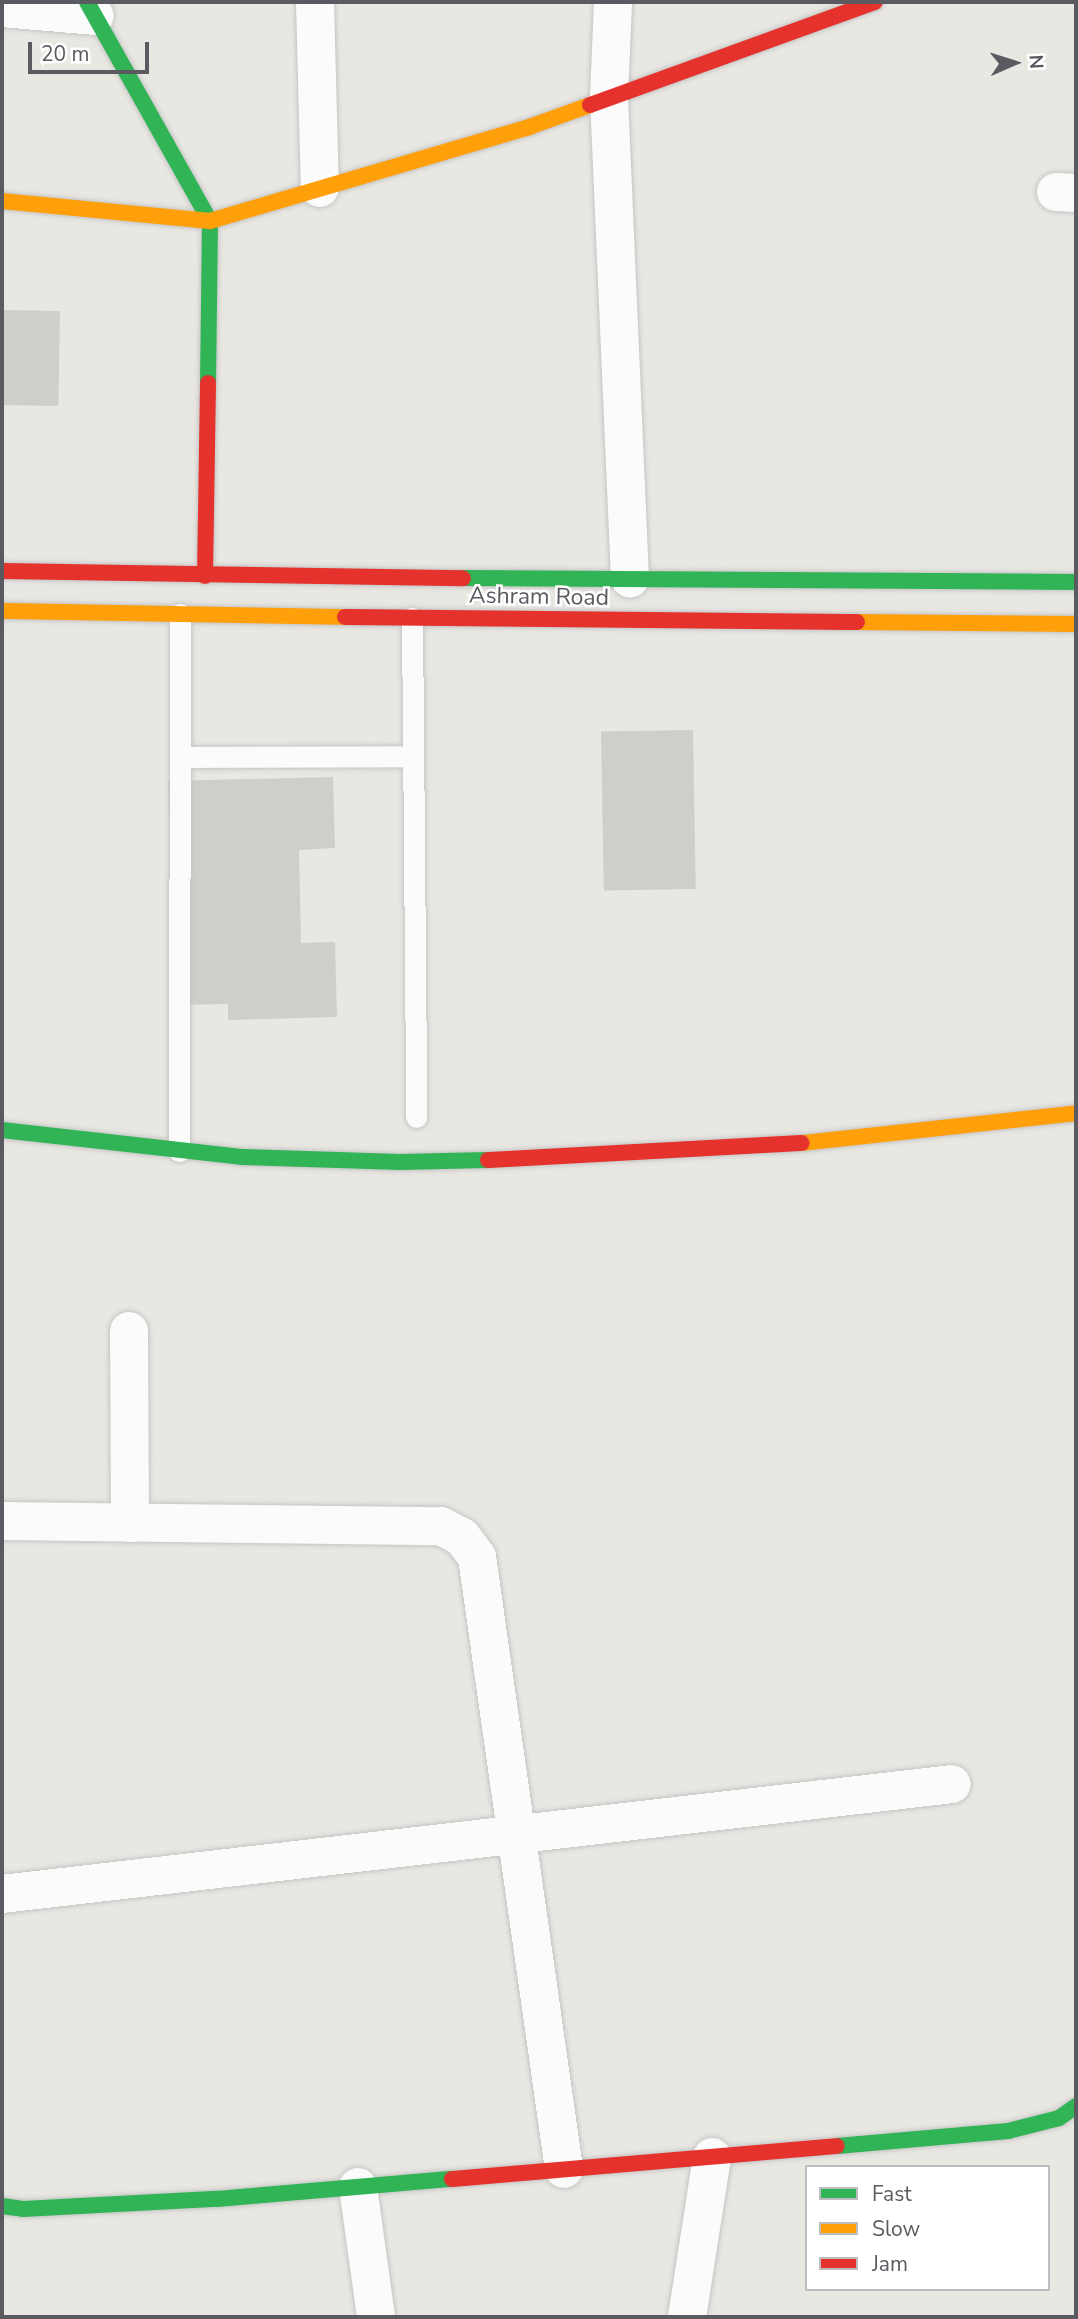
<!DOCTYPE html>
<style>
body{margin:0}
#map{position:relative;width:1078px;height:2319px;overflow:hidden;background:#e8e7e2;font-family:"Nunito Sans",sans-serif}
div>[style]{position:absolute}
[style*='--x']{left:calc(var(--x)*1px);top:calc(var(--y)*1px);width:calc(var(--w)*1px);rotate:calc(var(--a)*1deg)}
.building>*{inset:0;background:#cfcecb;transform-origin:0 0}
.roads{filter:drop-shadow(0 0 2px #c5c5c5) drop-shadow(0 0 2px #c5c5c5)}
.lane>*{height:21px;margin:-10.5px;padding:0 10.5px;transform-origin:10.5px;border-radius:10.5px;background:#fcfbfb}
.street>*{height:38px;margin:-19px;padding:0 19px;transform-origin:19px;border-radius:19px;background:#fcfbfb}
.fast>*{height:16px;margin:-8px;padding:0 8px;transform-origin:8px;border-radius:8px;background:#30b455}
.slow>*{height:16px;margin:-8px;padding:0 8px;transform-origin:8px;border-radius:8px;background:#ff9f0a}
.jam>*{height:16px;margin:-8px;padding:0 8px;transform-origin:8px;border-radius:8px;background:#e5322d}
span{translate:-50% -50%;white-space:nowrap;text-align:center;line-height:1.15;-webkit-text-stroke:5px #fff;paint-order:stroke}
.street-label{font-size:23px;color:#595b60}
.frame{position:absolute;inset:0;border:4px solid #595b60;pointer-events:none}
.legend{position:absolute;left:805px;top:2165px;width:245px;height:126px;box-sizing:border-box;background:#fff;border:2px solid #bdbdbf;margin:0;padding:9px 12px;list-style:none;font-size:21px;color:#595b60}
.legend li{display:flex;align-items:center;gap:14px;height:35px}
.legend b{width:35px;border:2px solid #bdbdbf}
.north{position:absolute;left:980px;top:28px;width:70px;height:70px;-webkit-text-stroke:5px #fff;paint-order:stroke;rotate:87deg;font-size:19px;font-weight:700;line-height:28px;text-align:center;color:#595b60}
.north::after{content:'';display:block;margin:auto;width:24px;height:32px;background:#595b60;clip-path:polygon(50% 0,100% 100%,50% 72%,0 100%)}
.scale{position:absolute;left:28px;top:42px;width:121px;height:32px;box-sizing:border-box;border:4px solid #595b60;border-top:0;padding-left:9px;font-size:21px;line-height:24px;white-space:nowrap;color:#595b60;-webkit-text-stroke:5px #fff;paint-order:stroke}
</style>
<div id="map">
<div class="building">
<i style="left:2px;top:310px;width:58px;height:95px;rotate:1deg"></i>
<i style="left:693px;top:730px;width:159px;height:92px;rotate:89deg"></i>
<i style="clip-path:polygon(333px 777px,335px 848px,299px 850px,301px 943px,335px 942px,337px 1017px,228px 1020px,228px 1004px,174px 1005px,168px 781px)"></i>
</div>
<div class="roads">
<div class="lane">
<i style="--x:412;--y:618;--w:499;--a:89.5"></i>
<i style="--x:180;--y:757;--w:233;--a:-0.2"></i>
<i style="--x:179;--y:1151;--w:537;--a:-89.89"></i>
</div>
<div class="street">
<i style="--x:315;--y:2;--w:186;--a:88.5"></i>
<i style="--x:613;--y:2;--w:96;--a:92.4"></i>
<i style="--x:609;--y:98;--w:481;--a:87.5"></i>
<i style="--x:2;--y:8;--w:93;--a:4.9"></i>
<i style="--x:1056;--y:192;--w:20;--a:3"></i>
<i style="--x:129;--y:1331;--w:192;--a:89.7"></i>
<i style="--x:2;--y:1521;--w:439;--a:0.7"></i>
<i style="--x:441;--y:1526;--w:24;--a:28"></i>
<i style="--x:462;--y:1537;--w:25;--a:53"></i>
<i style="--x:477;--y:1557;--w:618;--a:81.91"></i>
<i style="--x:2;--y:1894;--w:956;--a:-6.6"></i>
<i style="--x:358;--y:2187;--w:131;--a:82.1"></i>
<i style="--x:687;--y:2317;--w:162;--a:-81.1"></i>
</div>
<div class="fast">
<i style="--x:87;--y:2;--w:251;--a:60.7"></i>
<i style="--x:210;--y:221;--w:162;--a:90.7"></i>
<i style="--x:463;--y:578;--w:613;--a:0.37"></i>
<i style="--x:2;--y:1130;--w:243;--a:6.4"></i>
<i style="--x:243;--y:1157;--w:157;--a:1.8"></i>
<i style="--x:400;--y:1162;--w:88;--a:-1.3"></i>
<i style="--x:837;--y:2146;--w:172;--a:-5"></i>
<i style="--x:1008;--y:2131;--w:53;--a:-14.3"></i>
<i style="--x:1059;--y:2118;--w:21;--a:-35"></i>
<i style="--x:2;--y:2206;--w:21;--a:8"></i>
<i style="--x:23;--y:2209;--w:194;--a:-3"></i>
<i style="--x:217;--y:2199;--w:236;--a:-4.9"></i>
</div>
<div class="slow">
<i style="--x:2;--y:201;--w:209;--a:5.5"></i>
<i style="--x:210;--y:221;--w:333;--a:-16.4"></i>
<i style="--x:529;--y:127;--w:65;--a:-19.8"></i>
<i style="--x:2;--y:611;--w:343;--a:1"></i>
<i style="--x:857;--y:622;--w:219;--a:0.5"></i>
<i style="--x:802;--y:1143;--w:276;--a:-6.2"></i>
</div>
<div class="jam">
<i style="--x:590;--y:105;--w:303;--a:-19.9"></i>
<i style="--x:2;--y:571;--w:461;--a:0.9"></i>
<i style="--x:205;--y:576;--w:193;--a:-89.1"></i>
<i style="--x:345;--y:617;--w:512;--a:0.56"></i>
<i style="--x:488;--y:1160;--w:314;--a:-3.1"></i>
<i style="--x:452;--y:2179;--w:386;--a:-4.9"></i>
</div>
</div>
<div class="street-label">
<span style="left:539px;top:597px;rotate:1deg">Ashram Road</span>
</div>
<div class="frame"></div>
<ul class="legend">
<li><b style="height:9px;background:#30b455"></b>Fast</li>
<li><b style="height:9px;background:#ff9f0a"></b>Slow</li>
<li><b style="height:9px;background:#e5322d"></b>Jam</li>
</ul>
<div class="north">N</div>
<div class="scale">20 m</div>
</div>
